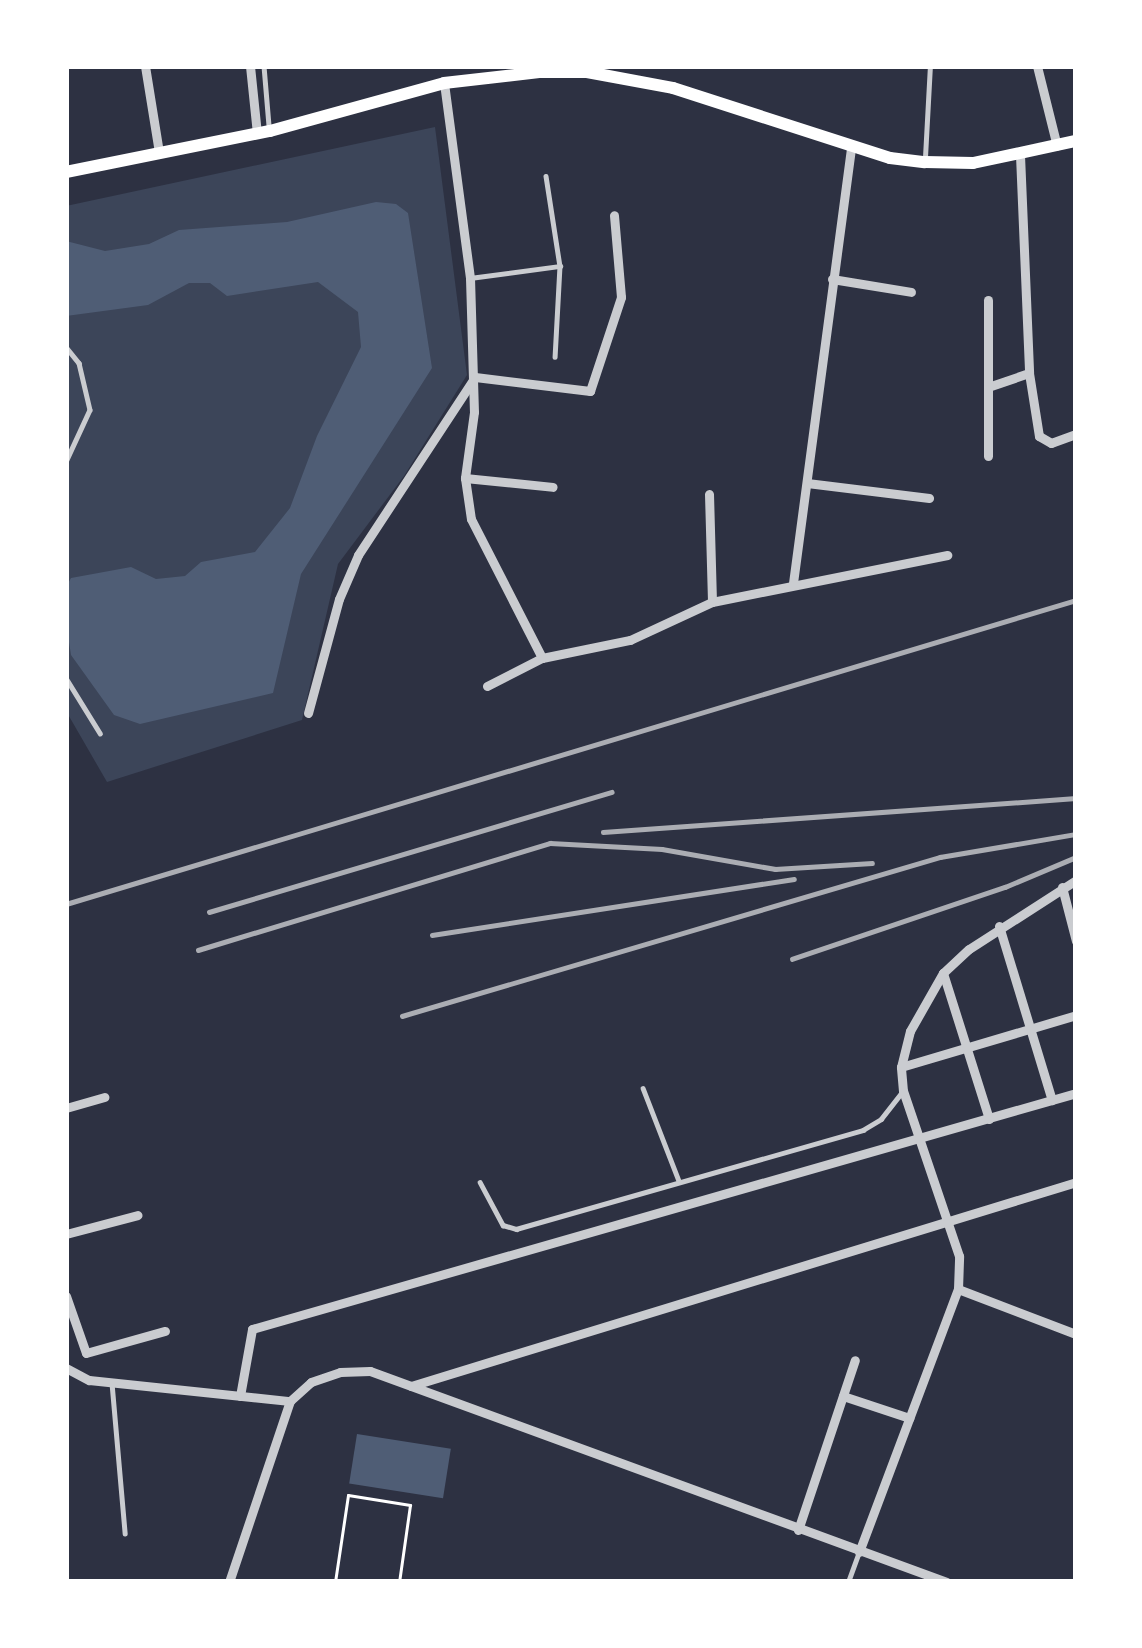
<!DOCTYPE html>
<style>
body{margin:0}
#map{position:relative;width:1142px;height:1648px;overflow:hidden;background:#2d3142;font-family:Literata,serif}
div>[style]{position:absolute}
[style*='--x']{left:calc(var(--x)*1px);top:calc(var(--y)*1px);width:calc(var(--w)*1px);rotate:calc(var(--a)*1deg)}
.green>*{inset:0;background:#3c4559}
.water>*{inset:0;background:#4f5d75;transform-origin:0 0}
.path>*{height:3px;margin:-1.5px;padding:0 1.5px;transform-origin:1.5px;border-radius:1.5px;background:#fff}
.service>*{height:4.5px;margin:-2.25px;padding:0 2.25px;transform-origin:2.25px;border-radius:2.25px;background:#caccd0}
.minor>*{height:9px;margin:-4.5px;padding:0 4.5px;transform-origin:4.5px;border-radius:4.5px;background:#caccd0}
.secondary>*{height:12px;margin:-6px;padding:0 6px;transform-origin:6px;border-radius:6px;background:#fff}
.rail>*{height:4.5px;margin:-2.25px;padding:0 2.25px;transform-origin:2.25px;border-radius:2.25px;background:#abadb3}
span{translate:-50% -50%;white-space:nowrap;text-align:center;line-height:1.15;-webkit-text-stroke:9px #fff;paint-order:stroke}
.frame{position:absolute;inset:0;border:69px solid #fff;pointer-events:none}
</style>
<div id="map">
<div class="green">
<i style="clip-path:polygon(435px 127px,467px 375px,404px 476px,338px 564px,302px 720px,107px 782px,66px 711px,66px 206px)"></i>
</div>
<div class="water">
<i style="clip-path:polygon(376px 202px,396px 204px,408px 213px,432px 368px,301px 574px,273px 693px,140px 724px,114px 715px,71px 655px,66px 623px,66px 587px,71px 578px,131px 567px,156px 579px,185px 576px,201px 562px,255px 552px,290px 508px,317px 436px,361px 347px,358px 312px,318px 282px,227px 296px,210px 283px,189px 283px,148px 305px,66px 316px,66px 241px,105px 251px,149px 244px,179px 230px,287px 222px)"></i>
<i style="left:357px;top:1434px;width:95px;height:50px;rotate:9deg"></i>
</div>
<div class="path">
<i style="--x:335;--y:1582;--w:88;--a:-81.5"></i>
<i style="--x:348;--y:1495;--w:63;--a:9.2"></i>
<i style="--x:410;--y:1505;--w:78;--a:98.1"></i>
</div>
<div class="service">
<i style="--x:264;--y:66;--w:60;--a:85.2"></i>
<i style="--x:925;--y:157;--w:91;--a:-86.9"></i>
<i style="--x:546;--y:176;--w:91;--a:81.2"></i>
<i style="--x:560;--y:266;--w:91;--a:93.1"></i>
<i style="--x:470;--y:278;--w:91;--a:-7.6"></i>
<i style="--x:66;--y:347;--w:21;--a:51"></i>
<i style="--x:79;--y:363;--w:48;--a:76.8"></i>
<i style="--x:90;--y:410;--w:57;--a:114.8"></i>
<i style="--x:66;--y:678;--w:65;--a:58.3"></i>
<i style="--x:643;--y:1088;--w:100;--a:68.8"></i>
<i style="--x:480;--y:1182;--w:49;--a:61.9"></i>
<i style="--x:503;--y:1225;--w:14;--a:17"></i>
<i style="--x:516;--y:1229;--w:361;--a:-15.9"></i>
<i style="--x:863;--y:1130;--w:21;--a:-31"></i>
<i style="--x:881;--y:1119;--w:36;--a:-52"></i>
<i style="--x:112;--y:1383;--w:151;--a:85"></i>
<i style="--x:848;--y:1582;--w:32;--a:-70"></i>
</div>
<div class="minor">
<i style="--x:145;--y:66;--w:87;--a:80.8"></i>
<i style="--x:250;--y:66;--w:68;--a:84.1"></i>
<i style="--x:1037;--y:66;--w:82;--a:76"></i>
<i style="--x:444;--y:83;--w:197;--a:82.4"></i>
<i style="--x:470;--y:278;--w:134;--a:88.3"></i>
<i style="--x:474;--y:412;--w:67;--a:97.8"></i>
<i style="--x:465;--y:478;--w:41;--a:81.7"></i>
<i style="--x:471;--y:519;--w:156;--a:62.9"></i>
<i style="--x:1020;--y:155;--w:218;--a:87.6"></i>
<i style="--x:1029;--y:373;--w:64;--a:81"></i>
<i style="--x:1039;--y:436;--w:14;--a:30"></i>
<i style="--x:1051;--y:443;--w:27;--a:-20"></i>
<i style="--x:832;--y:279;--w:80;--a:9.3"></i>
<i style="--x:988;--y:387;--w:43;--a:-18.9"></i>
<i style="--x:988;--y:456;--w:156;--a:-90"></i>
<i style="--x:465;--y:478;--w:88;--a:5.8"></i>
<i style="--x:807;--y:483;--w:123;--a:7"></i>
<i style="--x:709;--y:494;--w:108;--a:88.4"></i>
<i style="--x:793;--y:583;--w:441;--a:-82.4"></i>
<i style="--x:487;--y:686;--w:62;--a:-27"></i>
<i style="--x:542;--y:658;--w:90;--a:-11.6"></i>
<i style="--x:630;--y:640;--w:90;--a:-24.9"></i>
<i style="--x:712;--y:602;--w:240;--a:-11.3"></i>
<i style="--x:308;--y:713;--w:118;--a:-74.8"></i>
<i style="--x:339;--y:599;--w:48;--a:-66.6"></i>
<i style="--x:358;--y:555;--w:213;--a:-56.7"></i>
<i style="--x:475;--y:377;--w:116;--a:6.9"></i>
<i style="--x:590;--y:391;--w:99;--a:-71.7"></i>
<i style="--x:621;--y:297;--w:82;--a:-94.9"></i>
<i style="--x:1062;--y:887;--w:56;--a:75.5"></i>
<i style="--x:999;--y:926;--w:182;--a:73.1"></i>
<i style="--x:943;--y:973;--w:153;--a:72.5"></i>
<i style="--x:901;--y:1067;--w:183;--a:-16.5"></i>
<i style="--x:66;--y:1108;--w:40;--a:-16"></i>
<i style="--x:66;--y:1234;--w:74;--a:-14.8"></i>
<i style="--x:958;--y:1289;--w:126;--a:20.9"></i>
<i style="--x:66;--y:1296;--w:60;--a:70.7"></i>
<i style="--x:86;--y:1353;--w:82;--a:-15.6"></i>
<i style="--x:66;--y:1368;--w:26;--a:28"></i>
<i style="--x:89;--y:1380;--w:202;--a:6"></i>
<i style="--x:411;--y:1386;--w:696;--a:-17.05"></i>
<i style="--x:240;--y:1396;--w:68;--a:-79.8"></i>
<i style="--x:252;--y:1329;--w:857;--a:-15.98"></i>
<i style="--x:843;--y:1396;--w:70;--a:18.4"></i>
<i style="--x:798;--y:1530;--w:179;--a:-71.5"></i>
<i style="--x:859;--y:1552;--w:281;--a:-69.4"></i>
<i style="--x:958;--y:1289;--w:33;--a:-88"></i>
<i style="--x:959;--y:1256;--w:174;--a:-108.7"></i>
<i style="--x:903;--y:1091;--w:24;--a:-95"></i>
<i style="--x:901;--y:1067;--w:37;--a:-76"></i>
<i style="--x:910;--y:1031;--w:67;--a:-60.4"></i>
<i style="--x:943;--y:973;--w:35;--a:-43"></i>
<i style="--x:969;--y:949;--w:127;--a:-32.8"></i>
<i style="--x:229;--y:1582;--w:191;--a:-71.4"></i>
<i style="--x:290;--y:1401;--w:28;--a:-42"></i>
<i style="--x:311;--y:1382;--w:31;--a:-19"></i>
<i style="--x:340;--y:1372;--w:30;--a:-2"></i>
<i style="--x:370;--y:1371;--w:614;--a:20.09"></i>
</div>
<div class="secondary">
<i style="--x:66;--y:172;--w:208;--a:-11.4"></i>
<i style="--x:270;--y:131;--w:180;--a:-15.4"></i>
<i style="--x:444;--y:83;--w:98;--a:-6.5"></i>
<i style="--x:541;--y:72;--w:46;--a:0"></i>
<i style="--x:587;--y:72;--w:87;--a:10.5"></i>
<i style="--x:673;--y:88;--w:228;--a:17.9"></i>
<i style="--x:890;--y:158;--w:35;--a:7"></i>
<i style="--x:925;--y:162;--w:48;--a:1.2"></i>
<i style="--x:973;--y:163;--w:105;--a:-12.1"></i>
</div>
<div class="rail">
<i style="--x:603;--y:832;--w:474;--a:-4.1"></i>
<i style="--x:66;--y:904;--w:1055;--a:-16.75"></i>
<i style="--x:209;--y:912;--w:420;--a:-16.6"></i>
<i style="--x:432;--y:935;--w:366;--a:-8.8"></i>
<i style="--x:198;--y:950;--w:368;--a:-16.9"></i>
<i style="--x:550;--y:843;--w:112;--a:3.1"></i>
<i style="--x:662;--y:849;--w:115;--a:10"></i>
<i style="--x:775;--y:869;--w:97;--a:-3.5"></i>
<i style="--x:792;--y:959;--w:225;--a:-18.7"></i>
<i style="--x:1005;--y:887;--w:77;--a:-22.9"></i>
<i style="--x:402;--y:1016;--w:561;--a:-16.46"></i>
<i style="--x:940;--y:857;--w:138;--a:-9.6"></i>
</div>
<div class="frame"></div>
</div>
